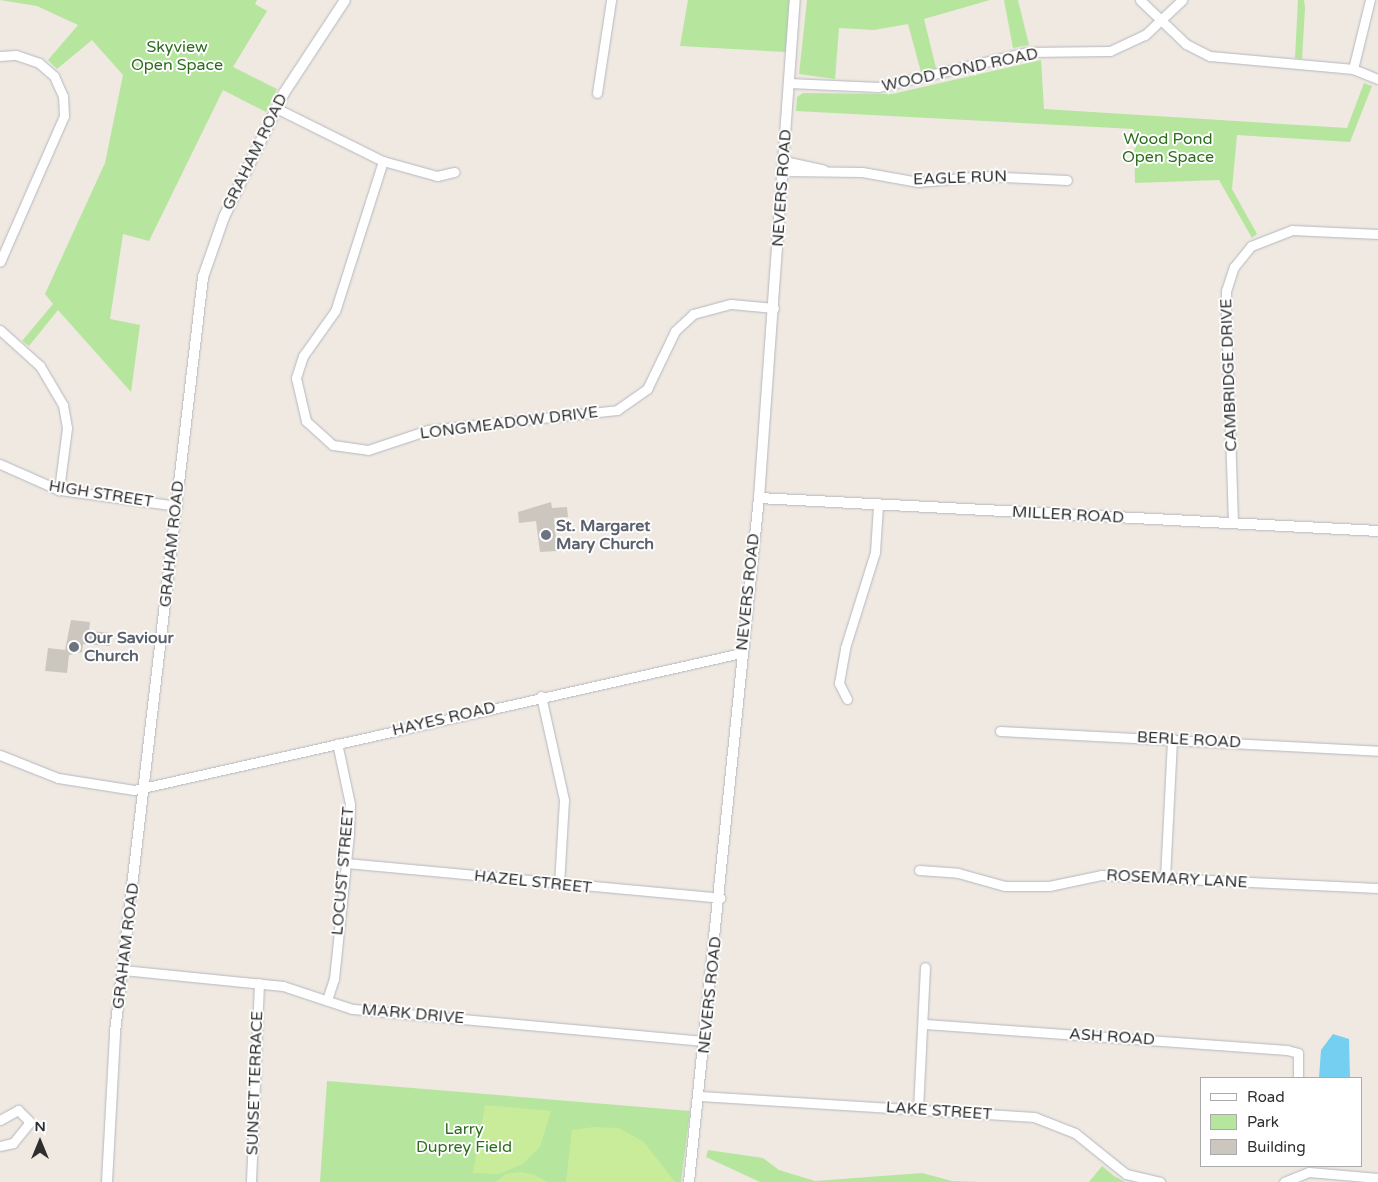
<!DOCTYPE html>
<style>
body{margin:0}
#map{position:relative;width:1378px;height:1182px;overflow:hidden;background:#efe9e1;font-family:"Varela Round",sans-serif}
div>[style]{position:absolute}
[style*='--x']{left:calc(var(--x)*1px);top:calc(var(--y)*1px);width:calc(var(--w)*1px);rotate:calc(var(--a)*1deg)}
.green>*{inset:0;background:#b6e59e}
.pitch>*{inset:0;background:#c9ec9a}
.water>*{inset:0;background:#75cff0}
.building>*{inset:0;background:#cbc7bf}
.roads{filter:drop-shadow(0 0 1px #b4b7c1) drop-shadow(0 0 1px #b4b7c1)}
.minor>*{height:9px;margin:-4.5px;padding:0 4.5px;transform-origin:4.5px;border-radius:4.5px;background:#fff}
.tertiary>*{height:10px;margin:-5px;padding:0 5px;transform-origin:5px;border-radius:5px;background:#fff}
.dots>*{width:14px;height:14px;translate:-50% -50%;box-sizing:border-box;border:2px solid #fff;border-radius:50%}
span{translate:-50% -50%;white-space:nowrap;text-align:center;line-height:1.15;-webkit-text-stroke:4px #fff;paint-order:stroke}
.park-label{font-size:16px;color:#2c6e1b}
.street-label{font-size:16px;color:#2e2e2e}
.worship-label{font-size:16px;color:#5b616d;font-weight:700}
.left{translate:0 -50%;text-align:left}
.legend{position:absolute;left:1200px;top:1077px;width:162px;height:90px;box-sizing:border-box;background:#fff;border:1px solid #ababab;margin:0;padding:6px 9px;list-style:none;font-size:15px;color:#2e2e2e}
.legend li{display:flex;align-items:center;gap:10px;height:25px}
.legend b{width:25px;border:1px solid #ababab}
.north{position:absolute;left:15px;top:1117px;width:50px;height:50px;-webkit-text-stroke:4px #fff;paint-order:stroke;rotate:0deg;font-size:14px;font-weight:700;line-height:20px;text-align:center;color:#2e2e2e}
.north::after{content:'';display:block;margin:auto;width:18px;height:22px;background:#2e2e2e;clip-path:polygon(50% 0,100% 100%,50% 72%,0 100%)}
</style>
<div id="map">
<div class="green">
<i style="clip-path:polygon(0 0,257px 0,255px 4px,267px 11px,233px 67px,277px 89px,266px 112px,223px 90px,149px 241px,123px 234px,110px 319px,140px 325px,131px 392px,58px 310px,29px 346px,22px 341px,53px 304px,45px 294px,105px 163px,123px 75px,92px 40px,57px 69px,48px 60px,78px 25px,37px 6px)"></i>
<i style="clip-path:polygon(688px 0,790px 0,786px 52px,680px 46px)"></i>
<i style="clip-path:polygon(807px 0,990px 0,924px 19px,936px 68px,921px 72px,908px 24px,874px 30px,839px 28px,835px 79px,799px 74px)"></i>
<i style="clip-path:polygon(1004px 0,1018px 0,1029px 45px,1013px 48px)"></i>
<i style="clip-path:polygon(1298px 0,1304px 0,1305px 8px,1302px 59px,1295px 58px)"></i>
<i style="clip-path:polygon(1041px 60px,1044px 109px,1347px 128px,1364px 83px,1372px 86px,1350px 142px,1237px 135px,1232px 189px,1257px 234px,1252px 238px,1219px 180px,1135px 183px,1134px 129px,796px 111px,797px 97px,803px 93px,892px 94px)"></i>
<i style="clip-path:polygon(327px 1081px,690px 1111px,681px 1182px,320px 1182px)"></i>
<i style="clip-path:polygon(708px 1150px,763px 1158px,779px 1170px,815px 1181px,922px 1173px,952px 1181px,981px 1182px,760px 1182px,706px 1157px)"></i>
<i style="clip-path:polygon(1102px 1166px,1114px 1176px,1125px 1182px,1089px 1182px)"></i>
</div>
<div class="pitch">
<i style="clip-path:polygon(485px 1105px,551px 1111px,540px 1147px,523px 1164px,499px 1174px,473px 1173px)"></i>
<i style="clip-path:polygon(594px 1127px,619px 1128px,644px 1142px,675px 1182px,566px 1182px,572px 1130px)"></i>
<i style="clip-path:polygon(521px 1172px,535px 1175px,547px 1182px,495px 1182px,506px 1174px)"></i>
</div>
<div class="water">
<i style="clip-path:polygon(1333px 1034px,1349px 1039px,1350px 1078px,1319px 1078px,1321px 1050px)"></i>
</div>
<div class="building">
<i style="clip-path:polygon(551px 502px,552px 508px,567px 507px,568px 517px,554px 518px,557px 551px,540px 552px,536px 521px,519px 523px,518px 512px)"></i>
<i style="clip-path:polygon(71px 620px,90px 622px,89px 631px,111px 633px,110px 646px,83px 644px,82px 652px,69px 655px,67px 673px,45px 671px,48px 648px,65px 650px)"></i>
</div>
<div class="roads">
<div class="minor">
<i style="--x:1140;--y:0;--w:64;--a:43.7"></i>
<i style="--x:1186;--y:44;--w:27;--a:27"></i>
<i style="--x:1210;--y:56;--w:144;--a:5.2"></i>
<i style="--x:1353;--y:69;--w:27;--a:22"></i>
<i style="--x:0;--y:56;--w:16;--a:-4"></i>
<i style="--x:16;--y:55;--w:24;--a:19"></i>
<i style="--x:39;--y:63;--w:20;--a:41"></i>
<i style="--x:54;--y:76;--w:22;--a:66"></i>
<i style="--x:63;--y:96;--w:20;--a:87"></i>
<i style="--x:64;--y:116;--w:159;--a:113.7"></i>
<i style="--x:1353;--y:69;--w:71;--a:-76.2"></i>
<i style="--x:789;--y:83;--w:89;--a:2.6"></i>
<i style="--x:878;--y:87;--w:153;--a:-13.2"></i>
<i style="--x:1027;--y:52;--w:83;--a:-0.7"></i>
<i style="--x:1110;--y:51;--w:38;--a:-25"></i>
<i style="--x:1145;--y:35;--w:51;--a:-43.4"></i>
<i style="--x:597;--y:93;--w:94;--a:-81.4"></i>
<i style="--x:276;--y:108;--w:119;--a:26.4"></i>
<i style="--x:383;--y:161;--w:56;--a:15.5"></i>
<i style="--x:437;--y:176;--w:18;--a:-13"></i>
<i style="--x:383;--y:161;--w:157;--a:107.7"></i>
<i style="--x:335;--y:311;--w:55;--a:125.4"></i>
<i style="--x:303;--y:356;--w:23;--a:108"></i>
<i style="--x:296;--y:378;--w:44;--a:76.9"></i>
<i style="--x:306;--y:421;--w:36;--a:42"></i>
<i style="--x:333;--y:445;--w:35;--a:8"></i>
<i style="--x:368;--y:450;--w:63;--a:-18.4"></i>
<i style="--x:428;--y:430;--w:190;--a:-6"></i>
<i style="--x:617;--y:410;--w:37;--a:-35"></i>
<i style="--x:647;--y:389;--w:64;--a:-64.2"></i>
<i style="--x:675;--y:331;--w:25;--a:-43"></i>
<i style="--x:693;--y:314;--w:39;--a:-15"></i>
<i style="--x:731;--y:304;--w:43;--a:5.3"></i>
<i style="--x:784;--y:161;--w:40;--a:12"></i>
<i style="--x:784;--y:171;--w:78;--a:0.7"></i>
<i style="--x:862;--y:172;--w:57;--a:10.1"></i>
<i style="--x:918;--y:182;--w:65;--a:-5.3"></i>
<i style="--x:983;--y:176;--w:84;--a:2.7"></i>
<i style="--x:0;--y:330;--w:54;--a:42"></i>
<i style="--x:40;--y:366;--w:45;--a:59.5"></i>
<i style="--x:63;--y:405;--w:23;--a:80"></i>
<i style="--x:67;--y:428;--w:63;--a:97.4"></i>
<i style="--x:0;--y:464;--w:64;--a:23.8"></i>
<i style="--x:59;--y:490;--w:119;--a:7.7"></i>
<i style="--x:1233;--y:522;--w:209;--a:-91.9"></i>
<i style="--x:1226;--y:313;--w:22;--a:-90"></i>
<i style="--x:1226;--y:291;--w:25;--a:-72"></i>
<i style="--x:1234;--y:267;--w:27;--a:-51"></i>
<i style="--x:1251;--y:246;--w:44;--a:-21.3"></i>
<i style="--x:1292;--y:230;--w:86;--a:2.7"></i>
<i style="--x:541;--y:696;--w:107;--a:77.5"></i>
<i style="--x:564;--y:800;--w:84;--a:93.4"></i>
<i style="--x:847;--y:699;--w:18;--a:-117"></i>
<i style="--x:839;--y:683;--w:36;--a:-80"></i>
<i style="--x:845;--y:648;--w:101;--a:-72.6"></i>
<i style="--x:875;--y:552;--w:47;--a:-86.3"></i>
<i style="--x:1000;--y:731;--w:379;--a:3"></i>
<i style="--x:0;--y:755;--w:62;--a:21.6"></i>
<i style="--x:58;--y:778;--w:77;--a:9"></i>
<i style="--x:134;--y:790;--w:622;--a:-12.72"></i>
<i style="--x:346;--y:863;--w:376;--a:5.3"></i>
<i style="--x:919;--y:870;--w:39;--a:4"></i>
<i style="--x:958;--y:873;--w:49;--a:15.5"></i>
<i style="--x:1005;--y:886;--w:44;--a:0"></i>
<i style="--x:1049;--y:886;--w:53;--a:-11.9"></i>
<i style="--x:1101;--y:875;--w:277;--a:2.7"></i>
<i style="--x:1165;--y:878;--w:140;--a:-87.1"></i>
<i style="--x:123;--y:970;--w:161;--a:5.7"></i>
<i style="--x:283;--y:986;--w:73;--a:18.4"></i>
<i style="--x:352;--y:1009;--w:354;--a:5.2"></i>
<i style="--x:327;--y:1000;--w:22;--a:-72"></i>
<i style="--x:334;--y:979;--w:146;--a:-84.1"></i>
<i style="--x:349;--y:834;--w:30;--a:-88"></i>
<i style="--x:350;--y:804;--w:62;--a:-102"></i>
<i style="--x:925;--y:1024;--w:363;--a:4.1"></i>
<i style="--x:1287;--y:1050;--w:11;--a:15"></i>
<i style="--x:1298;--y:1053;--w:25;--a:90"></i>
<i style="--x:700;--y:1096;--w:335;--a:3.6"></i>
<i style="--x:1034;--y:1117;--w:44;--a:21.3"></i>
<i style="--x:1075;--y:1133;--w:65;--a:38.8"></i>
<i style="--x:1126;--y:1174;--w:35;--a:13"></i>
<i style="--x:918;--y:1110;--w:143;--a:-87.2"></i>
<i style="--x:0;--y:1120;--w:21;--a:-29"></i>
<i style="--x:18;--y:1110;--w:17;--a:45"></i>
<i style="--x:30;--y:1122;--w:27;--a:129"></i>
<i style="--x:13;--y:1143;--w:13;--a:167"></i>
<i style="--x:251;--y:1182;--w:199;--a:-87.7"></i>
<i style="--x:1284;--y:1182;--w:27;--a:-22"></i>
<i style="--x:1309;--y:1172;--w:69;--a:5"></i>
</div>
<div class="tertiary">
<i style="--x:759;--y:498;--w:620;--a:3.05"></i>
<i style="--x:107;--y:1182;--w:150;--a:-86.9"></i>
<i style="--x:115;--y:1032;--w:760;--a:-83.35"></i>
<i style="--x:203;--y:277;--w:64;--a:-70.7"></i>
<i style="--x:224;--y:217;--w:138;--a:-64.2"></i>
<i style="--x:284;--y:93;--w:111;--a:-56.7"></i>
<i style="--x:689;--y:1182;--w:688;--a:-84.16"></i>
<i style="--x:759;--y:498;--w:499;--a:-85.9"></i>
</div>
</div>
<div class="dots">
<i style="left:546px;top:535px;background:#6b7280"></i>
<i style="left:74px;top:647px;background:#6b7280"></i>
</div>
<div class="park-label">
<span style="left:177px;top:56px">Skyview<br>Open Space</span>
<span style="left:1168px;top:148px">Wood Pond<br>Open Space</span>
<span style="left:464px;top:1138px">Larry<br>Duprey Field</span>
</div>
<div class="street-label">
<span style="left:960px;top:70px;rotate:-12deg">WOOD POND ROAD</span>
<span style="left:255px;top:152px;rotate:-64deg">GRAHAM ROAD</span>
<span style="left:960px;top:178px;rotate:-2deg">EAGLE RUN</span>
<span style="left:782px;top:188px;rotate:-86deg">NEVERS ROAD</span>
<span style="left:1229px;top:375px;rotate:-92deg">CAMBRIDGE DRIVE</span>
<span style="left:509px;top:423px;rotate:-7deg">LONGMEADOW DRIVE</span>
<span style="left:101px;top:494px;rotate:9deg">HIGH STREET</span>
<span style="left:1068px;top:515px;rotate:3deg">MILLER ROAD</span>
<span style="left:172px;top:544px;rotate:-84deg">GRAHAM ROAD</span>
<span style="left:748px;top:592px;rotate:-84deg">NEVERS ROAD</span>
<span style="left:444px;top:719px;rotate:-13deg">HAYES ROAD</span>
<span style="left:1189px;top:740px;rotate:3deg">BERLE ROAD</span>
<span style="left:343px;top:871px;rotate:-85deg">LOCUST STREET</span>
<span style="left:1177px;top:879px;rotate:3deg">ROSEMARY LANE</span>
<span style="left:533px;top:882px;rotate:6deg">HAZEL STREET</span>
<span style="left:126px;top:946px;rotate:-83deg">GRAHAM ROAD</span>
<span style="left:710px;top:995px;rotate:-84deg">NEVERS ROAD</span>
<span style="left:413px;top:1014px;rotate:5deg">MARK DRIVE</span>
<span style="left:1112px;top:1037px;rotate:4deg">ASH ROAD</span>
<span style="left:255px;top:1083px;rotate:-88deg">SUNSET TERRACE</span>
<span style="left:939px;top:1111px;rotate:4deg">LAKE STREET</span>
</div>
<div class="worship-label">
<span class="left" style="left:556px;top:535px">St. Margaret<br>Mary Church</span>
<span class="left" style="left:84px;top:647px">Our Saviour<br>Church</span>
</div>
<ul class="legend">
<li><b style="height:6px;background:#fff"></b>Road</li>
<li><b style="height:14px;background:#b6e59e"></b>Park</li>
<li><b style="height:14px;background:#cbc7bf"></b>Building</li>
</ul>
<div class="north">N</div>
</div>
